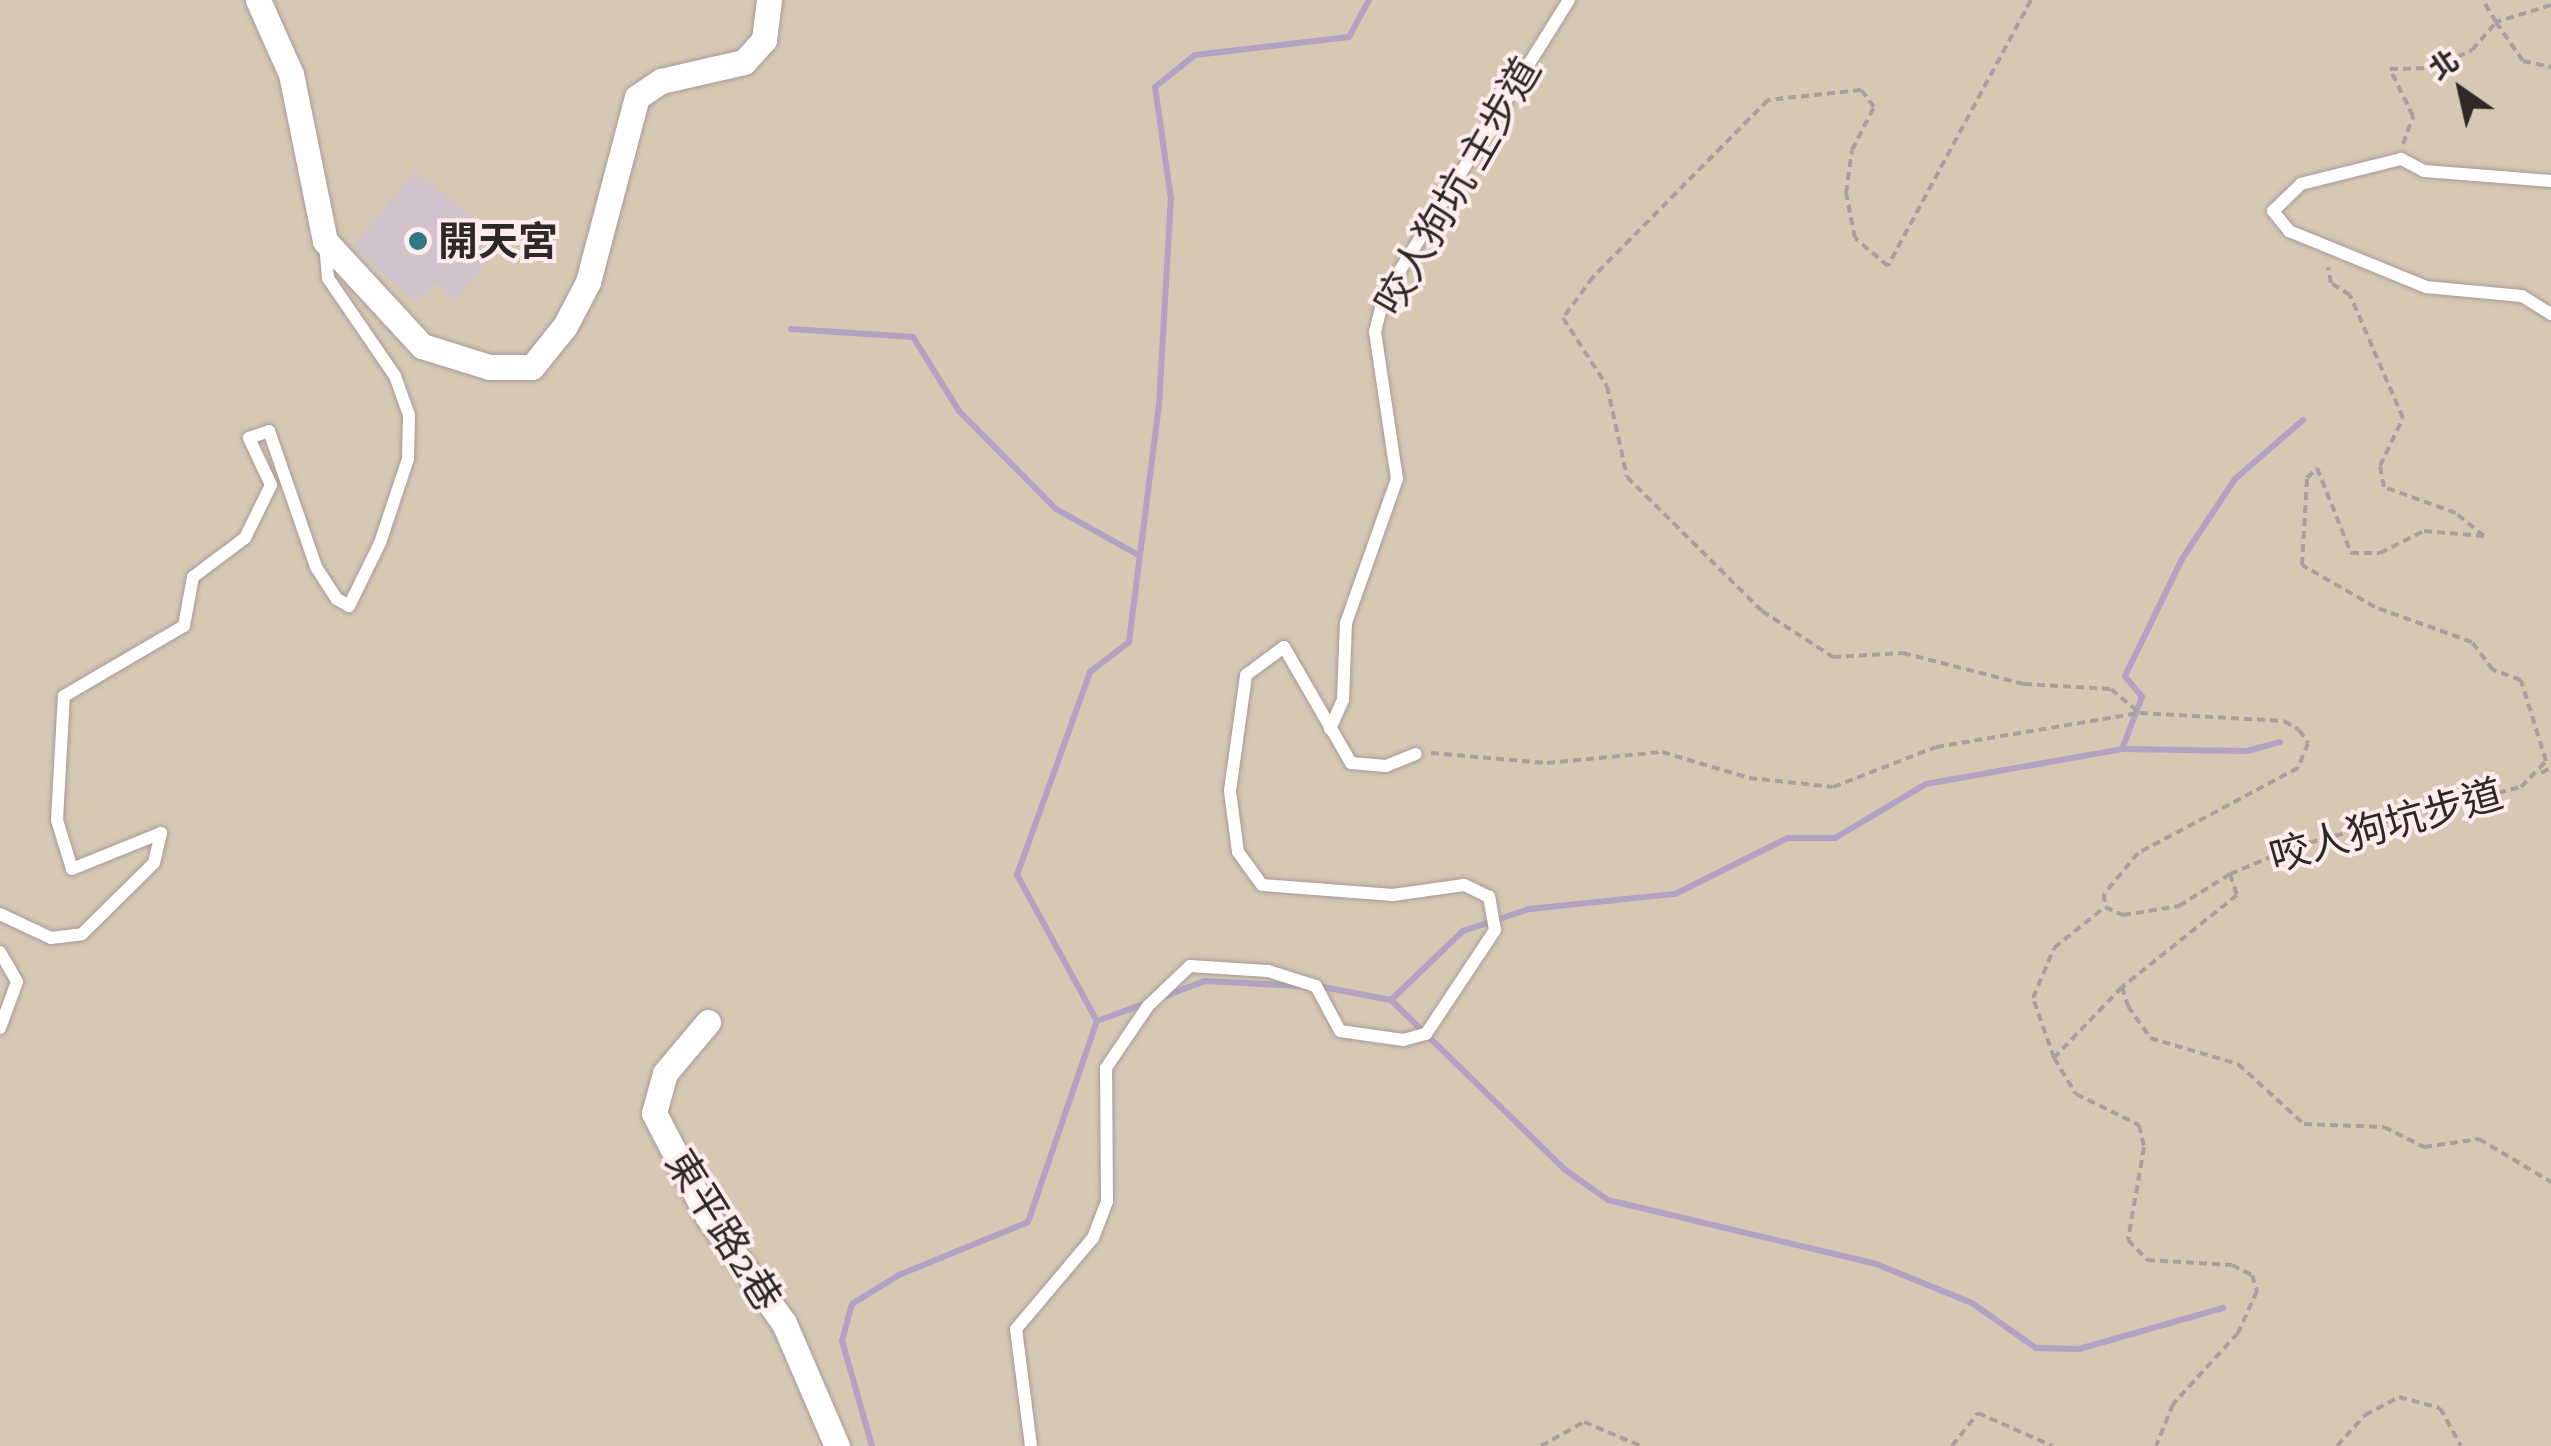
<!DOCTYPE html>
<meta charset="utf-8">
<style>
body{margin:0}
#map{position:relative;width:2551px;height:1446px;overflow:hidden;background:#f1dfe0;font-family:"Zilla Slab","Noto Sans TC",serif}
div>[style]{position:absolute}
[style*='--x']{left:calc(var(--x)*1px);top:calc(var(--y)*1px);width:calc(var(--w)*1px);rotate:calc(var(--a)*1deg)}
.green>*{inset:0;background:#d5c9b3;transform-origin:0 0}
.stream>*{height:6px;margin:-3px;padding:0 3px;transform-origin:3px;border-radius:3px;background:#b4a1c4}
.building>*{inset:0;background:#d1c2cb}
.path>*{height:4px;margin-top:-2px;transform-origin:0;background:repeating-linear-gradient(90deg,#ab9e9e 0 8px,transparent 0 13px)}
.roads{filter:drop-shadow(0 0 2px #a99898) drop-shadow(0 0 2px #a99898)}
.lane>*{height:12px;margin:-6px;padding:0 6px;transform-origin:6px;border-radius:6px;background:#fff}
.street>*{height:25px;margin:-12.5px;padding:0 12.5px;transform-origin:12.5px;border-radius:12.5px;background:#fff}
.dots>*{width:28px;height:28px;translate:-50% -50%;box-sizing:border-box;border:5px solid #ffeced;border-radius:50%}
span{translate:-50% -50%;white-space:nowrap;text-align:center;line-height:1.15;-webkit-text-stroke:8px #ffeced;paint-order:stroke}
.street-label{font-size:40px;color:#2e2828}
.poi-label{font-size:40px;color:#2e2828;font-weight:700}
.left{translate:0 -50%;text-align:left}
.north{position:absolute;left:2411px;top:40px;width:100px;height:100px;-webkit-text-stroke:8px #ffeced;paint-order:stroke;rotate:326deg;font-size:28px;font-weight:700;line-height:40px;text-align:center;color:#2e2828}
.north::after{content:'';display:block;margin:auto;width:35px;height:45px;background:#2e2828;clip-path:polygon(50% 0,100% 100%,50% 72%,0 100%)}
</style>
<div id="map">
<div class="green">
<i style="left:0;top:0;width:2551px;height:1446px"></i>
</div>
<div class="stream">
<i style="--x:791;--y:329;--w:122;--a:3.8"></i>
<i style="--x:913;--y:337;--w:87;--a:58.1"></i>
<i style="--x:959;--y:411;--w:138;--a:45.3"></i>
<i style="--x:1056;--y:509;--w:96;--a:29.2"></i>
<i style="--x:2122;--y:749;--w:125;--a:0.9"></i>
<i style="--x:2247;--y:751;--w:34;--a:-15"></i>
<i style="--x:1318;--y:986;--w:74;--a:10.9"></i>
<i style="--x:1391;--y:1000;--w:100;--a:-43.8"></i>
<i style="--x:1463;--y:931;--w:70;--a:-18.4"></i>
<i style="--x:1529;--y:909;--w:147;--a:-5.9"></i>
<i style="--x:1675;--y:894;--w:126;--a:-26.4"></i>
<i style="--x:1788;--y:838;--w:47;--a:0"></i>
<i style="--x:1835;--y:838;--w:106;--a:-30.7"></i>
<i style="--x:1926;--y:784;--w:199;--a:-10.1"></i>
<i style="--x:2122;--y:749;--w:56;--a:-69"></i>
<i style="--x:2142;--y:697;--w:27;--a:-129"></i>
<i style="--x:2125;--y:676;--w:130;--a:-64"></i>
<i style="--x:2182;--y:559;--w:96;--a:-56.5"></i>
<i style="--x:2235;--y:479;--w:90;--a:-40.9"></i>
<i style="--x:1165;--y:996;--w:43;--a:-20.6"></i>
<i style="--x:1205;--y:981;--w:95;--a:3"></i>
<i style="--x:1391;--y:1000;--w:242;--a:44.3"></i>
<i style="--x:1564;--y:1169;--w:54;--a:35.2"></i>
<i style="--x:1608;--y:1200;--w:276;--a:13.4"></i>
<i style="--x:1876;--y:1264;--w:104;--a:22.1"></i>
<i style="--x:1972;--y:1303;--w:78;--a:35.1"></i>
<i style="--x:2036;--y:1348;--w:43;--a:1.3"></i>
<i style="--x:2079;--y:1349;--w:150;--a:-15.9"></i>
<i style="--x:1097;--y:1021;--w:55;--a:-20.1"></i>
<i style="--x:872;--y:1446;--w:109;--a:-105.9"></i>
<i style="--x:842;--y:1341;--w:38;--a:-75"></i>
<i style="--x:852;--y:1304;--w:55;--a:-31.7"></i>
<i style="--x:899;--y:1275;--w:139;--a:-22.3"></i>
<i style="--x:1028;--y:1222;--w:213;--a:-71.1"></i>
<i style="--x:1097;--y:1021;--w:166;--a:-118.7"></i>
<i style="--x:1017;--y:875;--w:216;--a:-70.2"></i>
<i style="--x:1090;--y:672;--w:49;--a:-37.6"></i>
<i style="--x:1129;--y:642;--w:239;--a:-82.8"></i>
<i style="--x:1159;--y:405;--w:206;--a:-86.7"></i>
<i style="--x:1171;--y:199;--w:113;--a:-98.1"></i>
<i style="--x:1155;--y:87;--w:51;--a:-38.7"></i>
<i style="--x:1195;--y:55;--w:155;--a:-6.7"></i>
<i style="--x:1349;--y:37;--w:42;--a:-61.6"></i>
</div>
<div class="building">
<i style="clip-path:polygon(415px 171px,481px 225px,468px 234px,493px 254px,456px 300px,435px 282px,417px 303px,353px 247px)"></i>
</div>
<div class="path">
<i style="--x:2031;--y:0;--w:302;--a:118.3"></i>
<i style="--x:1888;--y:266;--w:43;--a:-139.7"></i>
<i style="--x:1855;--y:238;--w:46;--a:-101.3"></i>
<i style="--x:1846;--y:193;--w:43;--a:-82.1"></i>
<i style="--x:1852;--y:150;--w:48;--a:-62.9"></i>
<i style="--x:1874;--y:107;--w:21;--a:-127"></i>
<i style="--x:1861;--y:90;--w:94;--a:173.9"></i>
<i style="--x:1768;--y:100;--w:249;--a:134.7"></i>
<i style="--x:1593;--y:277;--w:51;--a:126.2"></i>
<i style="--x:1563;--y:318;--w:81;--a:57.1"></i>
<i style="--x:1607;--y:386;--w:93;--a:77.6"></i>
<i style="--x:1627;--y:477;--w:190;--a:44.8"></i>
<i style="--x:1762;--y:611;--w:85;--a:32.9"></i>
<i style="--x:1833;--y:657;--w:70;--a:-3.3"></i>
<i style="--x:1903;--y:653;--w:125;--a:14.4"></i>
<i style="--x:2024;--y:684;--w:87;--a:3.3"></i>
<i style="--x:2111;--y:689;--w:38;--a:40"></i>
<i style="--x:2140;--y:713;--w:144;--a:3.2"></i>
<i style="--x:2284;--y:721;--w:17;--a:31"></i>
<i style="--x:2299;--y:730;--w:16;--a:55"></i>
<i style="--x:2308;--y:743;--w:27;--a:112"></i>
<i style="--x:2298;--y:768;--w:181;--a:152"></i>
<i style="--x:2138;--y:853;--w:53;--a:129.7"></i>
<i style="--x:2104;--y:894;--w:13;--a:86"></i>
<i style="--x:2105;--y:907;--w:20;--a:24"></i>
<i style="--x:2123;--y:915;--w:57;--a:-9.1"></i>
<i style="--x:2179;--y:906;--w:60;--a:-32.1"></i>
<i style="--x:2230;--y:874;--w:22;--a:72"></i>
<i style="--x:2237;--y:895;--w:147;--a:141.3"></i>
<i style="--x:2122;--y:987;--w:20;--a:72"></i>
<i style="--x:2128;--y:1006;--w:39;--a:55"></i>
<i style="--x:2150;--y:1038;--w:92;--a:16.5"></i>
<i style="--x:2238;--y:1064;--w:89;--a:42.3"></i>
<i style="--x:2304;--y:1124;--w:80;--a:2.1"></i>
<i style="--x:2384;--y:1127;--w:45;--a:26.6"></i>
<i style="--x:2424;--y:1147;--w:56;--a:-8.3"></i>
<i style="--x:2479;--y:1139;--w:84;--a:30.8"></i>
<i style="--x:2551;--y:5;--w:58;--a:162.8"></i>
<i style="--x:2496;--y:22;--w:47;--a:55.3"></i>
<i style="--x:2523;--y:61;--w:29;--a:12"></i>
<i style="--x:2403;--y:144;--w:30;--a:-70"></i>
<i style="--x:2413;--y:116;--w:52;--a:-116.1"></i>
<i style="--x:2390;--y:69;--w:44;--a:-1.3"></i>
<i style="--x:2434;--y:68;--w:42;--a:-25.3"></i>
<i style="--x:2472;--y:50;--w:37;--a:-49"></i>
<i style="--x:2496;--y:22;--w:26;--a:-121"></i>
<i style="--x:1431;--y:753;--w:116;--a:4.9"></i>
<i style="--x:1547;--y:763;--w:116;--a:-5.5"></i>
<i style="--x:1662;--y:752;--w:91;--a:16.6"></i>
<i style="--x:1749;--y:778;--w:84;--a:6.1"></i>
<i style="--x:1833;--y:787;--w:110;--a:-21.2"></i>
<i style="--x:1936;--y:747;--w:207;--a:-9.5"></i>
<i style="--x:2541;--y:773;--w:11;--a:-27"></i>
<i style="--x:2230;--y:874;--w:73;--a:-22.7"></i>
<i style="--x:2297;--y:846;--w:232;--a:-14.8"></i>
<i style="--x:2521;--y:787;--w:36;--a:-46"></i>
<i style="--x:2546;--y:761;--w:85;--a:-107.2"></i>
<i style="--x:2521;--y:680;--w:30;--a:-160"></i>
<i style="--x:2493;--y:670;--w:35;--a:-127"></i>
<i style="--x:2472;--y:642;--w:103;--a:-160.2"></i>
<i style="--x:2375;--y:607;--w:84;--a:-150.1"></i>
<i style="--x:2302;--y:565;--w:87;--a:-86.7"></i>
<i style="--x:2307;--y:478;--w:14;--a:-45"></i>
<i style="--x:2317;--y:468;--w:92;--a:68.2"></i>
<i style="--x:2351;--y:553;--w:29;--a:0"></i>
<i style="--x:2380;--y:553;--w:49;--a:-26.6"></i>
<i style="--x:2424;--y:531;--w:60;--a:4.8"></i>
<i style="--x:2484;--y:536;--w:36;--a:-141"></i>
<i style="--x:2456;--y:513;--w:77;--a:-160.1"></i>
<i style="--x:2384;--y:487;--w:21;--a:-101"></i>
<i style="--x:2380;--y:466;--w:53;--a:-64.4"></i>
<i style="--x:2403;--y:418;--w:134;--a:-113.3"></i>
<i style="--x:2350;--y:295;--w:22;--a:-148"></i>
<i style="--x:2331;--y:283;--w:16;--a:-101"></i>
<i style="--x:2122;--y:987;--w:98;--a:133.8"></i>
<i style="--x:2054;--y:1058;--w:42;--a:58.6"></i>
<i style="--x:2076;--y:1094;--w:70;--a:26.2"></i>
<i style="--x:2139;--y:1125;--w:23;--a:77"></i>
<i style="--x:2144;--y:1147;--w:94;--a:99.8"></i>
<i style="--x:2128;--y:1240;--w:28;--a:46"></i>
<i style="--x:2147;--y:1260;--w:85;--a:3.4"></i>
<i style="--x:2232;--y:1265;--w:22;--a:27"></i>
<i style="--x:2252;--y:1275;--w:17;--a:73"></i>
<i style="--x:2257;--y:1291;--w:46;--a:114.3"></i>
<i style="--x:2238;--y:1333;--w:96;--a:132.5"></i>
<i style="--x:2173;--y:1404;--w:45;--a:112"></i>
<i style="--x:2054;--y:1058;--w:64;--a:-109.3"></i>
<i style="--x:2033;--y:998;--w:54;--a:-67.2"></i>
<i style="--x:2054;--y:948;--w:65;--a:-38.8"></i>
<i style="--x:1541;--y:1446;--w:49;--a:-29.2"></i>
<i style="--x:1584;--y:1422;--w:62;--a:22.8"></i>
<i style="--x:1952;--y:1446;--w:42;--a:-51.8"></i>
<i style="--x:1978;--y:1413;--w:81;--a:24"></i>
<i style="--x:2337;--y:1446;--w:42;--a:-47.9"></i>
<i style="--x:2365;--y:1415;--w:38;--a:-28"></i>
<i style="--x:2399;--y:1397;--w:42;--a:15"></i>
<i style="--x:2440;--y:1408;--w:43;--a:61.1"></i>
</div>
<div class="roads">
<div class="lane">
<i style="--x:2551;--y:181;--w:127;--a:-175.5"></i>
<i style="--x:2424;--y:171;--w:26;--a:-152"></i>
<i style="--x:2401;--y:159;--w:103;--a:166"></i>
<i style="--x:2301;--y:184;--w:39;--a:136"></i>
<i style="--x:2273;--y:211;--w:26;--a:51"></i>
<i style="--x:2289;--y:231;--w:148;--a:22.2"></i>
<i style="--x:2426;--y:287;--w:96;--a:5.4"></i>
<i style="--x:2522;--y:296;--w:34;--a:32"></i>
<i style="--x:1330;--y:729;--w:32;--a:-66"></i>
<i style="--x:1343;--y:700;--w:77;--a:-87.8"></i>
<i style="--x:1346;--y:623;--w:153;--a:-70.5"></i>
<i style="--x:1397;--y:479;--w:149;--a:-98.5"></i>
<i style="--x:1375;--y:332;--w:37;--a:-76"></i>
<i style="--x:1384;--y:296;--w:349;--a:-58"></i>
<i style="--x:0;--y:914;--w:56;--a:25.2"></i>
<i style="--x:51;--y:938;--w:31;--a:-7"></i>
<i style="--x:82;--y:934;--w:101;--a:-44.6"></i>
<i style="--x:154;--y:863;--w:31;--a:-77"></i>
<i style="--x:161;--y:833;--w:96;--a:158"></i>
<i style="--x:72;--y:869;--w:51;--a:-107"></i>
<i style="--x:57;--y:820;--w:124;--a:-86.8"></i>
<i style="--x:64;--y:696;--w:139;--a:-30.3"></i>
<i style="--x:184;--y:626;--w:50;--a:-79.6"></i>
<i style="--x:193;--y:577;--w:65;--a:-36.9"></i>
<i style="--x:245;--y:538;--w:59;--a:-63.9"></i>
<i style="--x:271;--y:485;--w:52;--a:-115.1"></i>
<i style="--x:249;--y:438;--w:21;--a:-19"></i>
<i style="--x:269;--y:431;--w:144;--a:70.9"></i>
<i style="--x:316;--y:567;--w:38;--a:57"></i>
<i style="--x:337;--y:599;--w:14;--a:30"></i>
<i style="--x:349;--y:606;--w:70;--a:-63.8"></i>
<i style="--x:380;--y:543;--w:89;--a:-71.6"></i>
<i style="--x:408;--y:459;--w:44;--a:-88.7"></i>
<i style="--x:409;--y:415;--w:41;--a:-109.7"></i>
<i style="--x:395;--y:376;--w:119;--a:-124.4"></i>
<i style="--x:328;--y:278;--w:36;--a:-95"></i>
<i style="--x:0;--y:952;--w:34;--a:60"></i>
<i style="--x:17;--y:982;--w:49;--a:110.3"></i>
<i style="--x:1031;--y:1446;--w:118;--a:-97.3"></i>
<i style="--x:1016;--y:1329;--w:119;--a:-49.8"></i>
<i style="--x:1093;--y:1238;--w:39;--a:-69"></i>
<i style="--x:1107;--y:1202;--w:134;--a:-90.4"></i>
<i style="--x:1106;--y:1068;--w:75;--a:-55.9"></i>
<i style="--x:1148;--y:1006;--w:58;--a:-43.6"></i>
<i style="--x:1190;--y:966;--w:78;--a:3.7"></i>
<i style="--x:1268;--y:971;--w:50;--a:17.4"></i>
<i style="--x:1316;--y:986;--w:51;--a:61.9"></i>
<i style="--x:1340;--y:1031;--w:64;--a:8.1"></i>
<i style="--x:1403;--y:1040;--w:24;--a:-15"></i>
<i style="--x:1426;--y:1034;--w:125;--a:-56.4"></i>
<i style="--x:1495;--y:930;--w:34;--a:-100"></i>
<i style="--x:1489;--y:897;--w:28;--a:-154"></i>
<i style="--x:1464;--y:885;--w:72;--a:172"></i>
<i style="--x:1393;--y:895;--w:131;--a:-175.6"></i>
<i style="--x:1262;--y:885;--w:41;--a:-126"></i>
<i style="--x:1238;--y:852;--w:62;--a:-97.5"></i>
<i style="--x:1230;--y:791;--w:117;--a:-82.1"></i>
<i style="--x:1246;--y:675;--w:47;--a:-36.4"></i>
<i style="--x:1284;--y:647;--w:134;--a:60"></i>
<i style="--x:1351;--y:763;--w:35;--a:5"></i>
<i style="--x:1386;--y:766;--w:32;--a:-22"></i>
</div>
<div class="street">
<i style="--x:258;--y:0;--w:81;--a:66"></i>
<i style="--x:291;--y:74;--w:170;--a:78.5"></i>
<i style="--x:325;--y:241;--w:143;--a:47.3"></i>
<i style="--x:422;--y:346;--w:70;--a:17.4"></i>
<i style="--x:489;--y:367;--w:43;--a:0"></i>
<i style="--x:532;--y:367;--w:53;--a:-51.2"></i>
<i style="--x:565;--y:326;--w:50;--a:-62.4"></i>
<i style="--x:588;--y:282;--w:191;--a:-75.2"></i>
<i style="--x:637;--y:97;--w:29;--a:-34"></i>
<i style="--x:661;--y:81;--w:85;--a:-12.9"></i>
<i style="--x:744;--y:62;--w:30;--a:-48"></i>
<i style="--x:764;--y:40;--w:40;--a:-82.9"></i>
<i style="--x:708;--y:1022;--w:67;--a:130.1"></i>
<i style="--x:665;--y:1073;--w:41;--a:105.4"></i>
<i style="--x:654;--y:1113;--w:117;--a:62.6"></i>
<i style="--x:708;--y:1217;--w:130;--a:54.4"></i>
<i style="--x:784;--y:1323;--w:134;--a:66.7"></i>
</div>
</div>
<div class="dots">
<i style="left:418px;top:241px;background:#327884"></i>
</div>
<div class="street-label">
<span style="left:1457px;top:186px;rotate:-60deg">咬人狗坑 主步道</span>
<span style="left:2386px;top:825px;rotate:-16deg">咬人狗坑步道</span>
<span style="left:724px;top:1230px;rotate:58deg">東平路2巷</span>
</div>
<div class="poi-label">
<span class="left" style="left:438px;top:241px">開天宮</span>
</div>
<div class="north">北</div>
</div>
